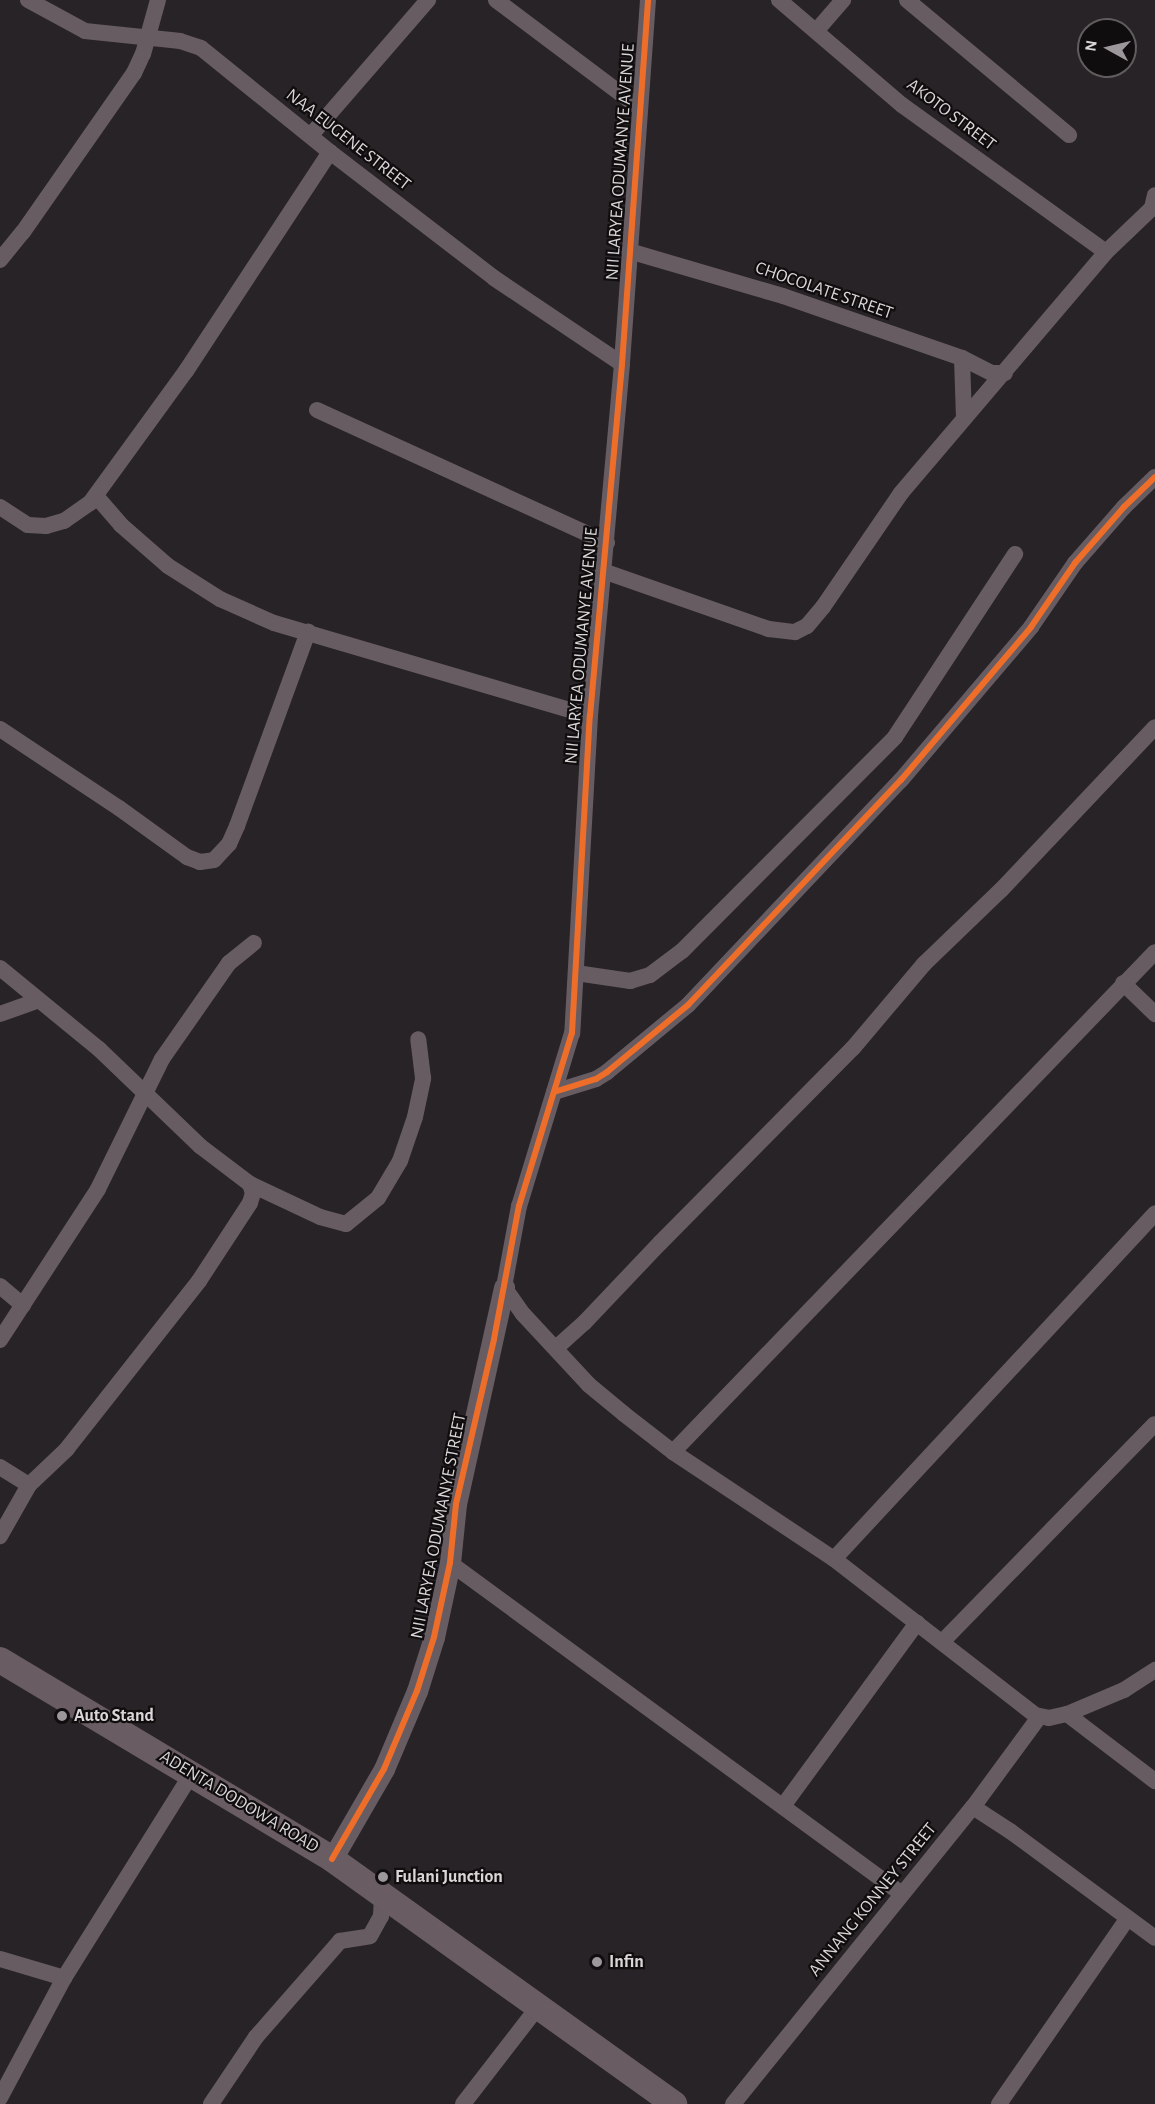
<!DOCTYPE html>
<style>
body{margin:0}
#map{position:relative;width:1155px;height:2104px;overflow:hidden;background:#282326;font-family:"Alegreya Sans",sans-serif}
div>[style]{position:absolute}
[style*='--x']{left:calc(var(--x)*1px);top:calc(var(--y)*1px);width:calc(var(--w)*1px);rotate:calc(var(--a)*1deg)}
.minor>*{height:16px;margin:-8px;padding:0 8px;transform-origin:8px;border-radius:8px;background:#675c62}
.tertiary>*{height:21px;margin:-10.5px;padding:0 10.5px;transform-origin:10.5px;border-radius:10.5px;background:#675c62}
.primary>*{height:26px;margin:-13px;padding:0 13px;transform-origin:13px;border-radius:13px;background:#695c63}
.cycleway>*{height:6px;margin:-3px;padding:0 3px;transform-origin:3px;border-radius:3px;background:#ee6e29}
.dots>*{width:16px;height:16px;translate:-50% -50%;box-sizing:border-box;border:3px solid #100d0e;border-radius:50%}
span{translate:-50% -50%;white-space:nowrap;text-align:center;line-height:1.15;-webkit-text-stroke:4.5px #100d0e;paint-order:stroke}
.street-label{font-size:18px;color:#dad6d8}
.poi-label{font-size:18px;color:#dad6d8;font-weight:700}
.left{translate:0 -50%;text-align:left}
.north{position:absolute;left:1077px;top:18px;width:60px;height:60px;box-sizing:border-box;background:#100d0e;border:2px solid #615d5f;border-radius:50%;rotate:278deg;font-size:16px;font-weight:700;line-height:24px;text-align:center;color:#dad6d8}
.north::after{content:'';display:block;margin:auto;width:21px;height:27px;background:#9c979a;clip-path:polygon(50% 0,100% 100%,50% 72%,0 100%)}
</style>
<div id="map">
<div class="minor">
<i style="--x:28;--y:0;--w:65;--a:28.5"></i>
<i style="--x:85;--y:31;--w:96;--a:6"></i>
<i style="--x:180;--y:41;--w:22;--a:18"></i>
<i style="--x:201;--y:48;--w:166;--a:38.9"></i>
<i style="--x:330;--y:152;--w:207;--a:37.5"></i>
<i style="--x:494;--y:278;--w:154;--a:33.9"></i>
<i style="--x:496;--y:0;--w:180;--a:36.9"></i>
<i style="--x:648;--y:0;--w:365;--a:94.1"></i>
<i style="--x:622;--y:364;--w:353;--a:95.2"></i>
<i style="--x:590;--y:716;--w:318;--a:93.2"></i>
<i style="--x:572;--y:1033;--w:181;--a:107"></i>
<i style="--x:519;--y:1206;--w:82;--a:100.5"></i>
<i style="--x:504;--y:1287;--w:33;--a:55"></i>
<i style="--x:523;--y:1314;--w:97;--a:47.1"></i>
<i style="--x:589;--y:1385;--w:45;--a:39.6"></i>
<i style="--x:624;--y:1414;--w:62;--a:37.8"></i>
<i style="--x:673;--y:1452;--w:193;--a:33.6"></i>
<i style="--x:834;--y:1559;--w:254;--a:37.8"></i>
<i style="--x:1035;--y:1715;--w:14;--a:12"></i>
<i style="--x:1049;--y:1718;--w:18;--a:-13"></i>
<i style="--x:1067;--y:1714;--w:62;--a:-22.8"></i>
<i style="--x:1124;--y:1690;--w:37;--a:-33"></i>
<i style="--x:779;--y:0;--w:162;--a:40.5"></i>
<i style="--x:902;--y:105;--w:251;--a:35.8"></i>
<i style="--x:907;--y:0;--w:211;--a:39.8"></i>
<i style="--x:817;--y:30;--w:40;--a:-49"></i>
<i style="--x:311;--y:135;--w:179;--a:-49.1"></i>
<i style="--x:629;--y:251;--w:160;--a:16.3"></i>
<i style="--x:783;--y:296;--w:189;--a:19.1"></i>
<i style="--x:962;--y:358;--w:34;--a:27"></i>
<i style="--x:992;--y:373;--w:13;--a:0"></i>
<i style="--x:0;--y:260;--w:36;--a:-51"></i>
<i style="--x:23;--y:232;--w:194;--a:-55.1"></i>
<i style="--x:134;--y:73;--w:21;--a:-65"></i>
<i style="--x:143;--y:54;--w:56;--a:-74.5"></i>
<i style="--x:962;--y:358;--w:60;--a:88.1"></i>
<i style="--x:317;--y:410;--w:319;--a:24.6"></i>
<i style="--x:96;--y:496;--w:38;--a:49"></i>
<i style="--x:121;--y:525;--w:62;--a:41.1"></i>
<i style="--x:168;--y:566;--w:62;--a:32.4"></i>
<i style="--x:220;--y:599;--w:59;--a:24"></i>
<i style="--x:274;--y:623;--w:329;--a:16.4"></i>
<i style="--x:0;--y:507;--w:33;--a:33"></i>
<i style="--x:28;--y:525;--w:18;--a:3"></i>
<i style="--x:46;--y:526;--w:19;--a:-16"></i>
<i style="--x:64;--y:521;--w:32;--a:-35"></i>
<i style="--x:90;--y:503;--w:163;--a:-54"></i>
<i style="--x:186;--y:371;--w:262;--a:-56.7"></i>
<i style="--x:603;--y:571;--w:176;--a:19.3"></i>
<i style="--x:769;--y:629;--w:26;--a:7"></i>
<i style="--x:795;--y:632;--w:13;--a:-27"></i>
<i style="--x:807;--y:626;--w:25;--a:-50"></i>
<i style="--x:823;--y:607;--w:138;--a:-55.6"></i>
<i style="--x:901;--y:493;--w:316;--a:-49.6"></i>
<i style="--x:1106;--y:252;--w:64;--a:-43.7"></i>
<i style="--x:1152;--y:208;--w:13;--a:-77"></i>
<i style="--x:0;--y:729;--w:143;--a:33.6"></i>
<i style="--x:119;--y:808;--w:84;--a:35.8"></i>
<i style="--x:187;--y:857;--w:14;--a:21"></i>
<i style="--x:200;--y:862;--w:14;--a:-8"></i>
<i style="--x:214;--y:860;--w:22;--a:-47"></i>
<i style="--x:229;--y:844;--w:20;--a:-66"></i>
<i style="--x:237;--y:826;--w:207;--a:-69.9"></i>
<i style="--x:0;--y:968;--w:128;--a:39.3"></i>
<i style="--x:99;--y:1049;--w:140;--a:43.8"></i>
<i style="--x:200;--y:1146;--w:63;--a:37.2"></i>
<i style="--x:250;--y:1184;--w:9;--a:72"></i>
<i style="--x:253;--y:1193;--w:10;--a:107"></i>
<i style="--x:250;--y:1203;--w:93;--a:123.2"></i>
<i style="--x:199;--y:1281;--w:214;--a:128.2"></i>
<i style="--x:67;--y:1449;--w:52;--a:136.5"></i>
<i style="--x:29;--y:1485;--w:59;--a:119.6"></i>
<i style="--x:576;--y:973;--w:55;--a:8.4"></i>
<i style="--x:630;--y:981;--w:21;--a:-17"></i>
<i style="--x:650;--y:975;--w:40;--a:-37"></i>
<i style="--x:682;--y:951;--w:302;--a:-45.1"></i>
<i style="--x:895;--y:737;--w:219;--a:-56.7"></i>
<i style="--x:1123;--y:983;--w:45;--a:44.1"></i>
<i style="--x:0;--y:1014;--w:41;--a:-19.7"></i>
<i style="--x:554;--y:1092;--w:44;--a:-17.2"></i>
<i style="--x:596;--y:1079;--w:13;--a:-32"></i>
<i style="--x:607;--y:1072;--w:105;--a:-39.6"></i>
<i style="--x:688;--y:1005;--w:310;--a:-46.6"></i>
<i style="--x:901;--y:780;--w:201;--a:-49.6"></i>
<i style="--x:1031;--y:627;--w:78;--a:-55.5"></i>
<i style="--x:1075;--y:563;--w:74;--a:-48.8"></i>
<i style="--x:1124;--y:507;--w:43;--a:-44.1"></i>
<i style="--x:250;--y:1184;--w:77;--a:25.2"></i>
<i style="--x:320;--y:1217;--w:27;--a:15"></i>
<i style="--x:346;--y:1224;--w:41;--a:-39.1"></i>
<i style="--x:378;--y:1198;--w:43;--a:-59.3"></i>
<i style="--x:400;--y:1161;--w:46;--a:-71.2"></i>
<i style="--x:415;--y:1117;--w:40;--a:-78"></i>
<i style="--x:423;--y:1078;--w:39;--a:-97"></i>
<i style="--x:0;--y:1286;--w:30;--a:40"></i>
<i style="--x:0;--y:1340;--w:180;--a:-57"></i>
<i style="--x:98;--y:1189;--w:145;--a:-63.8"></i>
<i style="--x:162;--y:1059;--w:117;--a:-55.1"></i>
<i style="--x:229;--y:963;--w:32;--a:-39"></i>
<i style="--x:556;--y:1348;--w:38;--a:-42"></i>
<i style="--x:584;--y:1323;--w:110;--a:-46.5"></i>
<i style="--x:660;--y:1243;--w:274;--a:-45.3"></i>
<i style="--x:853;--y:1048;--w:110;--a:-49.8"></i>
<i style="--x:924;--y:964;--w:107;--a:-43.9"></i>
<i style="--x:1001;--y:890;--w:224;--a:-46.6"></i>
<i style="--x:673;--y:1452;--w:694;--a:-46.05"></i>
<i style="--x:0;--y:1467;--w:34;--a:32"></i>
<i style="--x:834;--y:1559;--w:472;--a:-47.1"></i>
<i style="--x:450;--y:1563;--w:560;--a:36.22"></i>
<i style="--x:943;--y:1641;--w:303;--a:-45.7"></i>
<i style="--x:1067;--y:1714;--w:111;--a:37.3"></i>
<i style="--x:783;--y:1806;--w:227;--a:-53.8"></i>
<i style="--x:973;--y:1807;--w:44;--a:33"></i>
<i style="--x:1010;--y:1831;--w:180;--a:36.4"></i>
<i style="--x:0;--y:1959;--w:67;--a:16.5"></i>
<i style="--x:64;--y:1978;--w:136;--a:118.1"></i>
<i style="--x:64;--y:1978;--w:242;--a:-58"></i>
<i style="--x:211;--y:2104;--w:81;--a:-56.1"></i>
<i style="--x:256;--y:2037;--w:128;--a:-48.8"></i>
<i style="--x:340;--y:1941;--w:30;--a:-9"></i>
<i style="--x:370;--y:1936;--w:23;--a:-61"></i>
<i style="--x:381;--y:1916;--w:22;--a:-87"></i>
<i style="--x:463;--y:2104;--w:123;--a:-52.3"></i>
<i style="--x:733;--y:2104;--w:382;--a:-51.1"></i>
<i style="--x:973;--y:1807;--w:112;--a:-53.7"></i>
<i style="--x:999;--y:2104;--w:226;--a:-55.3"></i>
</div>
<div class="tertiary">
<i style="--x:332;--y:1859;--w:104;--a:-60"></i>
<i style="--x:384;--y:1769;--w:85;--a:-67.1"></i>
<i style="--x:417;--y:1691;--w:57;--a:-72.5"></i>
<i style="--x:434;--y:1637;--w:76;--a:-77.8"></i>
<i style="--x:450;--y:1563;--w:59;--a:-84.2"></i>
<i style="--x:456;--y:1504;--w:222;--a:-77.5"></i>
</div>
<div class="primary">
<i style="--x:0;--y:1660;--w:387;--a:30.9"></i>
<i style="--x:332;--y:1859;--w:421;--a:35.6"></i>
</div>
<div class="cycleway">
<i style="--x:554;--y:1092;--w:44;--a:-17.2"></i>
<i style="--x:596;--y:1079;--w:13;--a:-32"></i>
<i style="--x:607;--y:1072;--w:105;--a:-39.6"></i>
<i style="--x:688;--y:1005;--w:310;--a:-46.6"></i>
<i style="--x:901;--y:780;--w:201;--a:-49.6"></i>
<i style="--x:1031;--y:627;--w:78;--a:-55.5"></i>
<i style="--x:1075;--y:563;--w:74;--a:-48.8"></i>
<i style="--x:1124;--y:507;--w:43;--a:-44.1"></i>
<i style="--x:332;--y:1859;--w:104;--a:-60"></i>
<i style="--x:384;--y:1769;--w:85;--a:-67.1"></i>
<i style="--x:417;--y:1691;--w:57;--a:-72.5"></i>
<i style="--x:434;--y:1637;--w:76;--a:-77.8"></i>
<i style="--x:450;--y:1563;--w:59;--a:-84.2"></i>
<i style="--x:456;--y:1504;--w:169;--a:-77"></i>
<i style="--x:494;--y:1339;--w:135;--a:-79.4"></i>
<i style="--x:519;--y:1206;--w:181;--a:-73"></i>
<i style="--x:572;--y:1033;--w:318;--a:-86.8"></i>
<i style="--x:590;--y:716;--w:353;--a:-84.8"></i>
<i style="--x:622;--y:364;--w:365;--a:-85.9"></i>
</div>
<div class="dots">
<i style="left:62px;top:1716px;background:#9c979a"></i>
<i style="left:383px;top:1877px;background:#9c979a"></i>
<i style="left:597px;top:1962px;background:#9c979a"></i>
</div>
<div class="street-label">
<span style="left:951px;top:115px;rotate:37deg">AKOTO STREET</span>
<span style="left:348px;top:140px;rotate:38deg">NAA EUGENE STREET</span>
<span style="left:621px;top:162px;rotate:-86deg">NII LARYEA ODUMANYE AVENUE</span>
<span style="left:824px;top:291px;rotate:19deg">CHOCOLATE STREET</span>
<span style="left:582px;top:646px;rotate:-85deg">NII LARYEA ODUMANYE AVENUE</span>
<span style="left:439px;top:1526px;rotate:-79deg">NII LARYEA ODUMANYE STREET</span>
<span style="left:239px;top:1802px;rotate:31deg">ADENTA DODOWA ROAD</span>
<span style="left:873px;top:1900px;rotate:-51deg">ANNANG KONNEY STREET</span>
</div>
<div class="poi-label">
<span class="left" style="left:74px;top:1716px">Auto Stand</span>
<span class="left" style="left:395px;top:1877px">Fulani Junction</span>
<span class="left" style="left:609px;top:1962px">Infin</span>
</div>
<div class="north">N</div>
</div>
